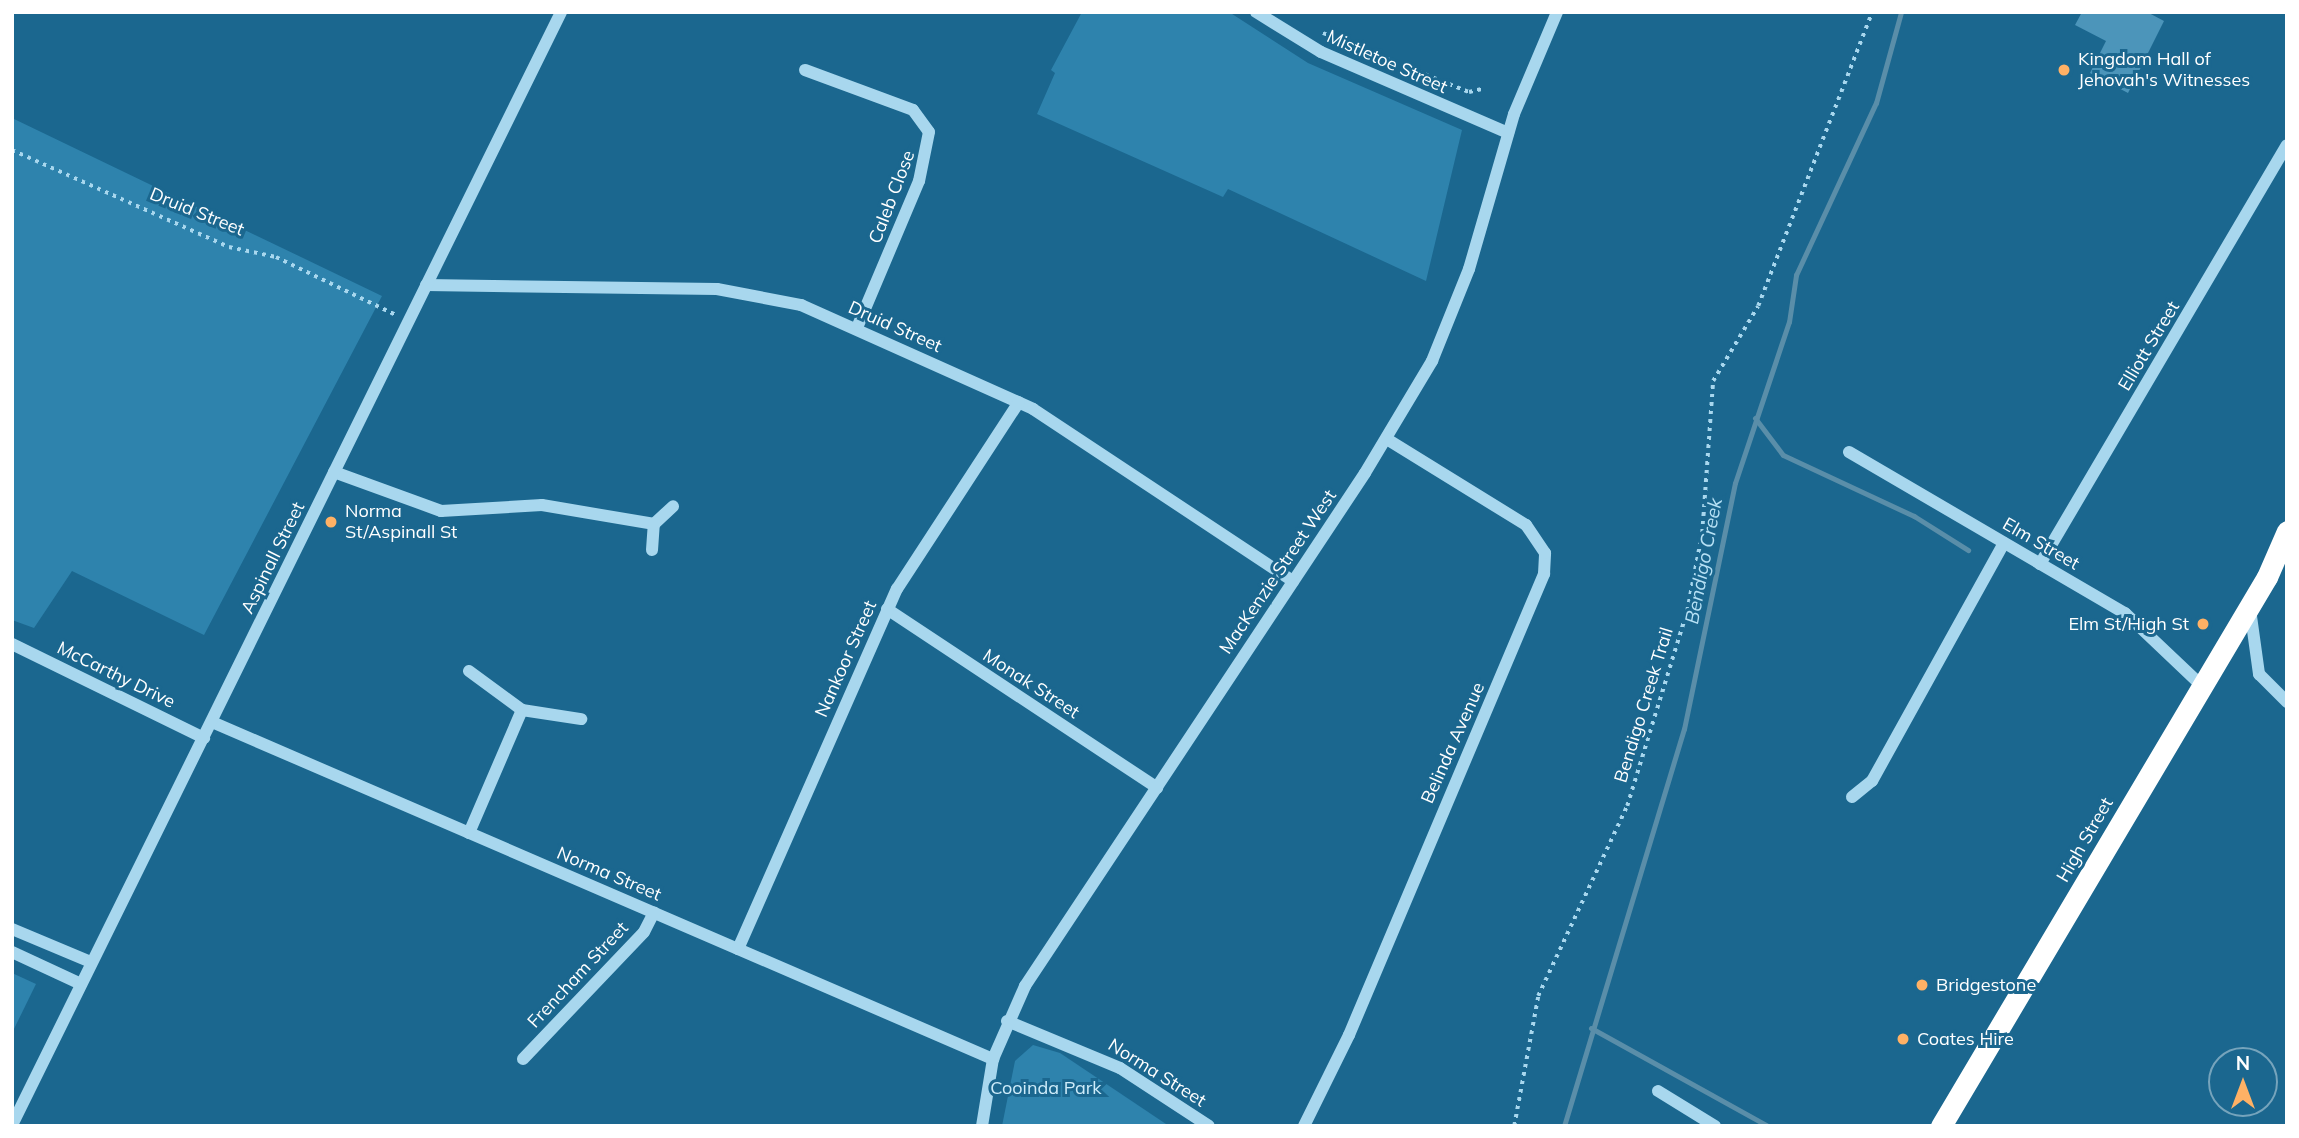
<!DOCTYPE html>
<style>
body{margin:0}
#map{position:relative;width:2299px;height:1138px;overflow:hidden;background:#1b678f;font-family:Mulish,sans-serif}
div>[style]{position:absolute}
[style*='--x']{left:calc(var(--x)*1px);top:calc(var(--y)*1px);width:calc(var(--w)*1px);rotate:calc(var(--a)*1deg)}
.green>*{inset:0;background:#2e83ad}
.stream>*{height:5px;margin:-2.5px;padding:0 2.5px;transform-origin:2.5px;border-radius:2.5px;background:#5a8ea9}
.building>*{inset:0;background:#4c95ba}
.path>*{height:3.5px;margin-top:-1.75px;transform-origin:0;background:repeating-linear-gradient(90deg,#a8d7ee 0 3.5px,transparent 0 8.5px)}
.minor>*{height:12px;margin:-6px;padding:0 6px;transform-origin:6px;border-radius:6px;background:#a8d7ee}
.highway>*{height:21px;margin:-10.5px;padding:0 10.5px;transform-origin:10.5px;border-radius:10.5px;background:#fff}
.dots>*{width:19px;height:19px;translate:-50% -50%;box-sizing:border-box;border:4px solid #1b678f;border-radius:50%}
span{translate:-50% -50%;white-space:nowrap;text-align:center;line-height:1.15;-webkit-text-stroke:6px #1b678f;paint-order:stroke}
.poi-label{font-size:18px;color:#fff}
.left{translate:0 -50%;text-align:left}
.right{translate:-100% -50%;text-align:right}
.street-label{font-size:18px;color:#fff}
.park-label{font-size:18px;color:#ceecfa}
.water-label{font-size:19px;color:#b8e2f6;font-style:italic}
.frame{position:absolute;inset:0;border:14px solid #fff;pointer-events:none}
.north{position:absolute;left:2208px;top:1047px;width:70px;height:70px;box-sizing:border-box;background:#1b678f;border:2px solid #76a4bc;border-radius:50%;rotate:0deg;font-size:19px;font-weight:700;line-height:28px;text-align:center;color:#fff}
.north::after{content:'';display:block;margin:auto;width:24px;height:32px;background:#ffb165;clip-path:polygon(50% 0,100% 100%,50% 72%,0 100%)}
</style>
<div id="map">
<div class="green">
<i style="clip-path:polygon(1082px 12px,1229px 12px,1308px 63px,1462px 130px,1426px 281px,1228px 189px,1223px 197px,1037px 114px,1055px 73px,1051px 70px)"></i>
<i style="clip-path:polygon(12px 118px,382px 296px,204px 635px,72px 571px,34px 628px,12px 620px)"></i>
<i style="clip-path:polygon(12px 973px,36px 984px,12px 1033px)"></i>
<i style="clip-path:polygon(1033px 1045px,1060px 1053px,1169px 1126px,1002px 1126px,1015px 1061px)"></i>
</div>
<div class="stream">
<i style="--x:1755;--y:418;--w:46;--a:52.9"></i>
<i style="--x:1783;--y:455;--w:145;--a:25"></i>
<i style="--x:1914;--y:516;--w:64;--a:32.2"></i>
<i style="--x:1591;--y:1028;--w:202;--a:29"></i>
<i style="--x:1564;--y:1126;--w:415;--a:-73.2"></i>
<i style="--x:1684;--y:729;--w:251;--a:-78.3"></i>
<i style="--x:1735;--y:483;--w:170;--a:-71.5"></i>
<i style="--x:1789;--y:322;--w:48;--a:-81.5"></i>
<i style="--x:1796;--y:275;--w:190;--a:-65.1"></i>
<i style="--x:1876;--y:103;--w:94;--a:-74.6"></i>
</div>
<div class="building">
<i style="clip-path:polygon(2082px 12px,2147px 12px,2164px 21px,2128px 93px,2090px 73px,2106px 41px,2075px 25px)"></i>
</div>
<div class="path">
<i style="--x:1323;--y:33;--w:157;--a:22"></i>
<i style="--x:1469;--y:92;--w:13;--a:-13"></i>
<i style="--x:12;--y:150;--w:238;--a:24.1"></i>
<i style="--x:229;--y:247;--w:48;--a:12"></i>
<i style="--x:276;--y:257;--w:133;--a:25.8"></i>
<i style="--x:1514;--y:1126;--w:132;--a:-79.5"></i>
<i style="--x:1538;--y:996;--w:210;--a:-64.9"></i>
<i style="--x:1627;--y:806;--w:204;--a:-72.9"></i>
<i style="--x:1687;--y:611;--w:79;--a:-79.1"></i>
<i style="--x:1702;--y:533;--w:152;--a:-85.9"></i>
<i style="--x:1713;--y:381;--w:87;--a:-59"></i>
<i style="--x:1758;--y:306;--w:315;--a:-68.8"></i>
</div>
<div class="minor">
<i style="--x:1256;--y:12;--w:76;--a:31.6"></i>
<i style="--x:1321;--y:52;--w:204;--a:23.4"></i>
<i style="--x:805;--y:70;--w:115;--a:20.3"></i>
<i style="--x:913;--y:110;--w:27;--a:54"></i>
<i style="--x:929;--y:132;--w:50;--a:101.5"></i>
<i style="--x:919;--y:181;--w:160;--a:112.9"></i>
<i style="--x:426;--y:285;--w:291;--a:0.8"></i>
<i style="--x:717;--y:289;--w:86;--a:10.8"></i>
<i style="--x:801;--y:305;--w:254;--a:24.1"></i>
<i style="--x:1033;--y:409;--w:312;--a:33.5"></i>
<i style="--x:1849;--y:452;--w:320;--a:30.3"></i>
<i style="--x:2125;--y:613;--w:106;--a:43.5"></i>
<i style="--x:334;--y:472;--w:114;--a:20"></i>
<i style="--x:441;--y:511;--w:101;--a:-3.4"></i>
<i style="--x:542;--y:505;--w:114;--a:9.6"></i>
<i style="--x:652;--y:550;--w:26;--a:-86"></i>
<i style="--x:654;--y:524;--w:26;--a:-43"></i>
<i style="--x:2040;--y:564;--w:486;--a:-59.5"></i>
<i style="--x:887;--y:609;--w:324;--a:33.5"></i>
<i style="--x:2250;--y:609;--w:66;--a:82.1"></i>
<i style="--x:2259;--y:674;--w:40;--a:45"></i>
<i style="--x:12;--y:644;--w:214;--a:26.1"></i>
<i style="--x:469;--y:671;--w:66;--a:36.3"></i>
<i style="--x:212;--y:722;--w:851;--a:23.34"></i>
<i style="--x:1852;--y:797;--w:26;--a:-39"></i>
<i style="--x:1872;--y:781;--w:272;--a:-61"></i>
<i style="--x:469;--y:833;--w:134;--a:-66.7"></i>
<i style="--x:522;--y:710;--w:60;--a:8.7"></i>
<i style="--x:12;--y:929;--w:86;--a:22.7"></i>
<i style="--x:738;--y:949;--w:394;--a:-66.2"></i>
<i style="--x:897;--y:589;--w:223;--a:-56.9"></i>
<i style="--x:12;--y:952;--w:76;--a:24.9"></i>
<i style="--x:1007;--y:1021;--w:122;--a:22.6"></i>
<i style="--x:1120;--y:1068;--w:106;--a:33.1"></i>
<i style="--x:523;--y:1059;--w:175;--a:-46.4"></i>
<i style="--x:644;--y:932;--w:22;--a:-63"></i>
<i style="--x:1658;--y:1091;--w:67;--a:31.6"></i>
<i style="--x:12;--y:1125;--w:1241;--a:-63.74"></i>
<i style="--x:982;--y:1126;--w:68;--a:-80.7"></i>
<i style="--x:993;--y:1059;--w:80;--a:-66.3"></i>
<i style="--x:1025;--y:986;--w:615;--a:-56.46"></i>
<i style="--x:1365;--y:473;--w:131;--a:-59.1"></i>
<i style="--x:1432;--y:361;--w:99;--a:-68.1"></i>
<i style="--x:1469;--y:269;--w:161;--a:-73.8"></i>
<i style="--x:1514;--y:114;--w:111;--a:-67.1"></i>
<i style="--x:1304;--y:1126;--w:102;--a:-63.7"></i>
<i style="--x:1349;--y:1035;--w:501;--a:-67.07"></i>
<i style="--x:1544;--y:574;--w:21;--a:-87"></i>
<i style="--x:1545;--y:553;--w:34;--a:-124"></i>
<i style="--x:1526;--y:525;--w:163;--a:-148.3"></i>
</div>
<div class="highway">
<i style="--x:1941;--y:1126;--w:638;--a:-59.3"></i>
<i style="--x:2267;--y:577;--w:50;--a:-66.5"></i>
</div>
<div class="dots">
<i style="left:2064px;top:70px;background:#ffb165"></i>
<i style="left:331px;top:522px;background:#ffb165"></i>
<i style="left:2203px;top:624px;background:#ffb165"></i>
<i style="left:1922px;top:985px;background:#ffb165"></i>
<i style="left:1903px;top:1039px;background:#ffb165"></i>
</div>
<div class="poi-label">
<span class="left" style="left:2078px;top:70px">Kingdom Hall of<br>Jehovah's Witnesses</span>
<span class="left" style="left:345px;top:522px">Norma<br>St/Aspinall St</span>
<span class="right" style="left:2189px;top:624px">Elm St/High St</span>
<span class="left" style="left:1936px;top:985px">Bridgestone</span>
<span class="left" style="left:1917px;top:1039px">Coates Hire</span>
</div>
<div class="street-label">
<span style="left:1387px;top:62px;rotate:24deg">Mistletoe Street</span>
<span style="left:892px;top:197px;rotate:-69deg">Caleb Close</span>
<span style="left:197px;top:212px;rotate:22deg">Druid Street</span>
<span style="left:895px;top:327px;rotate:24deg">Druid Street</span>
<span style="left:2149px;top:346px;rotate:-59deg">Elliott Street</span>
<span style="left:2041px;top:544px;rotate:30deg">Elm Street</span>
<span style="left:273px;top:558px;rotate:-64deg">Aspinall Street</span>
<span style="left:1278px;top:572px;rotate:-56deg">MacKenzie Street West</span>
<span style="left:846px;top:659px;rotate:-66deg">Nankoor Street</span>
<span style="left:116px;top:675px;rotate:26deg">McCarthy Drive</span>
<span style="left:1031px;top:684px;rotate:33deg">Monak Street</span>
<span style="left:1644px;top:705px;rotate:-73deg">Bendigo Creek Trail</span>
<span style="left:1453px;top:743px;rotate:-66deg">Belinda Avenue</span>
<span style="left:2085px;top:840px;rotate:-60deg">High Street</span>
<span style="left:609px;top:874px;rotate:23deg">Norma Street</span>
<span style="left:578px;top:975px;rotate:-47deg">Frencham Street</span>
<span style="left:1157px;top:1073px;rotate:32deg">Norma Street</span>
</div>
<div class="park-label">
<span style="left:1046px;top:1088px">Cooinda Park</span>
</div>
<div class="water-label">
<span style="left:1704px;top:561px;rotate:-79deg">Bendigo Creek</span>
</div>
<div class="frame"></div>
<div class="north">N</div>
</div>
